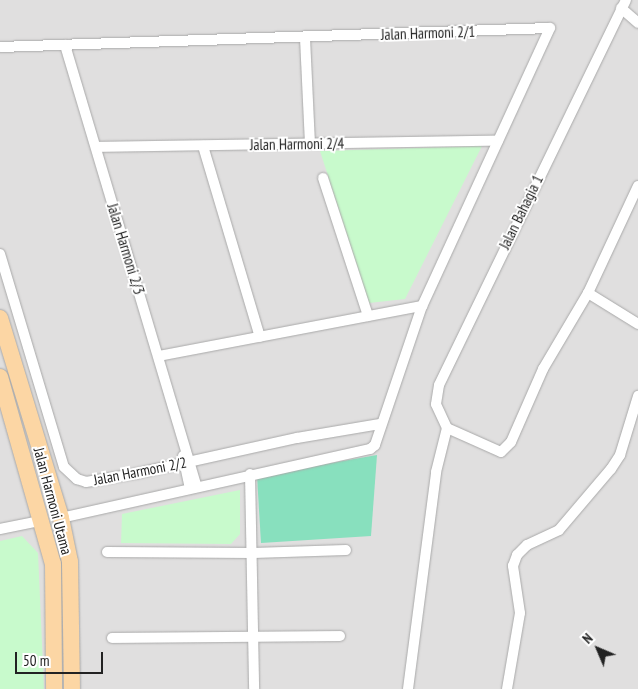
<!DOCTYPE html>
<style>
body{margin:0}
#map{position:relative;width:638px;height:689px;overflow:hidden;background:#f2efe9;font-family:"PT Sans Narrow",sans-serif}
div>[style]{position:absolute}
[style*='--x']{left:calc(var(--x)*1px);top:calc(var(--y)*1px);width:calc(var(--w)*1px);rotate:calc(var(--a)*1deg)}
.residential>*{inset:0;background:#e0dfdf;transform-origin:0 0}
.park>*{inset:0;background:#c8facc}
.pitch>*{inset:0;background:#88e0be}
.roads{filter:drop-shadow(0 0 1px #a9a9a9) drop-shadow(0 0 1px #a9a9a9)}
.minor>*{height:10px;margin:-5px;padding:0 5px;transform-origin:5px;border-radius:5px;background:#fff}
.primary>*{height:16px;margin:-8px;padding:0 8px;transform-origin:8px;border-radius:8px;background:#fcd6a4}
span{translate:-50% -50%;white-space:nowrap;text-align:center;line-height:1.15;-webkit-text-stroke:4px #fff;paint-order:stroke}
.street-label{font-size:15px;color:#222}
.north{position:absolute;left:573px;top:624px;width:50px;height:50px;-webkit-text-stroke:4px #fff;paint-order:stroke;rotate:315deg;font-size:14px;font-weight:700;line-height:20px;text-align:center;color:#222}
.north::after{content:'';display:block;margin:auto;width:18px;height:22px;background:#222;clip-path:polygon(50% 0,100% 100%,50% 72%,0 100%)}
.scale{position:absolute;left:15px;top:652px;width:88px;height:22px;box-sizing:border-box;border:2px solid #222;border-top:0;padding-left:6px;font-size:15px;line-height:18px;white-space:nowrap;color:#222;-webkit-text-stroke:4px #fff;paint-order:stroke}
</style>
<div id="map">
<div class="residential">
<i style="left:0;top:0;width:638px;height:689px"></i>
</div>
<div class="park">
<i style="clip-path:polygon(482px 146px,405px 299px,369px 303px,320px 151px)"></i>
<i style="clip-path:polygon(240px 490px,240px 534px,231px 544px,121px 543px,122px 514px)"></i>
<i style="clip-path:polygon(22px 536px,38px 553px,44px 689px,0 689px,0 541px)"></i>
</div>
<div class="pitch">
<i style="clip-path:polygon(377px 455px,371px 536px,261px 543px,257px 476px)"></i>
</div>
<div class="roads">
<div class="minor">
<i style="--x:621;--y:8;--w:23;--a:41"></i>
<i style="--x:305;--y:38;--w:106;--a:87.3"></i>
<i style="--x:65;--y:45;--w:461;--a:73.4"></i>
<i style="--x:0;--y:47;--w:550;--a:-1.98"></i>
<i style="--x:550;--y:28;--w:306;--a:114.7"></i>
<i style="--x:422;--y:306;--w:147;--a:108.7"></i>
<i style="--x:375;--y:445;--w:6;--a:141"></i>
<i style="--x:370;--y:449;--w:317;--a:167.4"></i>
<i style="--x:203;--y:146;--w:199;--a:73.4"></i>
<i style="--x:96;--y:147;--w:402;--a:-0.9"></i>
<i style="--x:323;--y:178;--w:145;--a:71.9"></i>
<i style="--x:0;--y:254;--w:222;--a:73.3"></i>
<i style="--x:64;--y:467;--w:18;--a:43"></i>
<i style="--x:77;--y:479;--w:9;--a:18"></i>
<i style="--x:86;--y:482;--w:49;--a:-9.5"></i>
<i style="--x:134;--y:474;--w:167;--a:-12.5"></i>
<i style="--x:297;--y:438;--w:84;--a:-9.6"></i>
<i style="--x:588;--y:293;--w:59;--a:31.8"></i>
<i style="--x:159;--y:356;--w:268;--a:-10.8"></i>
<i style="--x:447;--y:428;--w:26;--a:-115"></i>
<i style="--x:436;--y:404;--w:19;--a:-81"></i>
<i style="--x:439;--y:385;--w:428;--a:-64.1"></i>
<i style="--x:447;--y:428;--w:59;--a:24"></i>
<i style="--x:501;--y:452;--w:14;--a:-45"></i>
<i style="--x:511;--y:442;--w:80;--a:-66.3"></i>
<i style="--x:543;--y:369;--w:88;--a:-59.4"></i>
<i style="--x:588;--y:293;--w:118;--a:-65"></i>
<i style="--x:183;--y:456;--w:33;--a:78"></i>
<i style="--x:250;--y:474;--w:215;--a:88.9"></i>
<i style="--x:0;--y:529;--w:41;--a:-11.3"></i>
<i style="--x:107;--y:552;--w:146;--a:0.4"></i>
<i style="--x:253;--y:553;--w:93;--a:-1.8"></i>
<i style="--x:112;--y:638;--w:228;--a:-0.5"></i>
<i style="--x:408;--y:689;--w:219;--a:-82.6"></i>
<i style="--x:436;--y:472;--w:45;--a:-76"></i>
<i style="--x:507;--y:689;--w:77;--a:-80.3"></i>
<i style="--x:520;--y:613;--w:48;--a:-98.5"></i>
<i style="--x:513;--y:566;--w:12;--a:-70"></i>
<i style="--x:517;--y:555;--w:14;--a:-45"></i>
<i style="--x:527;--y:545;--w:35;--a:-25"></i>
<i style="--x:559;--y:530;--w:80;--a:-49.6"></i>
<i style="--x:611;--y:469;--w:17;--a:-57"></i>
<i style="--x:620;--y:455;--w:62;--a:-73"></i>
</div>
<div class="primary">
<i style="--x:0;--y:318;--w:209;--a:73"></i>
<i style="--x:61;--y:518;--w:45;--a:78.4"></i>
<i style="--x:70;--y:562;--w:127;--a:89.1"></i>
<i style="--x:0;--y:377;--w:194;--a:74.2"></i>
<i style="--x:53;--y:564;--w:125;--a:89.5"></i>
</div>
</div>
<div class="street-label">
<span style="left:428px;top:33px;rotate:-2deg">Jalan Harmoni 2/1</span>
<span style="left:297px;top:144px;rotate:-1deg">Jalan Harmoni 2/4</span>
<span style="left:521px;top:212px;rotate:-64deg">Jalan Bahagia 1</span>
<span style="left:126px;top:249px;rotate:73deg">Jalan Harmoni 2/3</span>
<span style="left:140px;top:471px;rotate:-11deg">Jalan Harmoni 2/2</span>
<span style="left:53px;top:501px;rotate:75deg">Jalan Harmoni Utama</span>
</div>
<div class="north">N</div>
<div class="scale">50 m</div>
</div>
